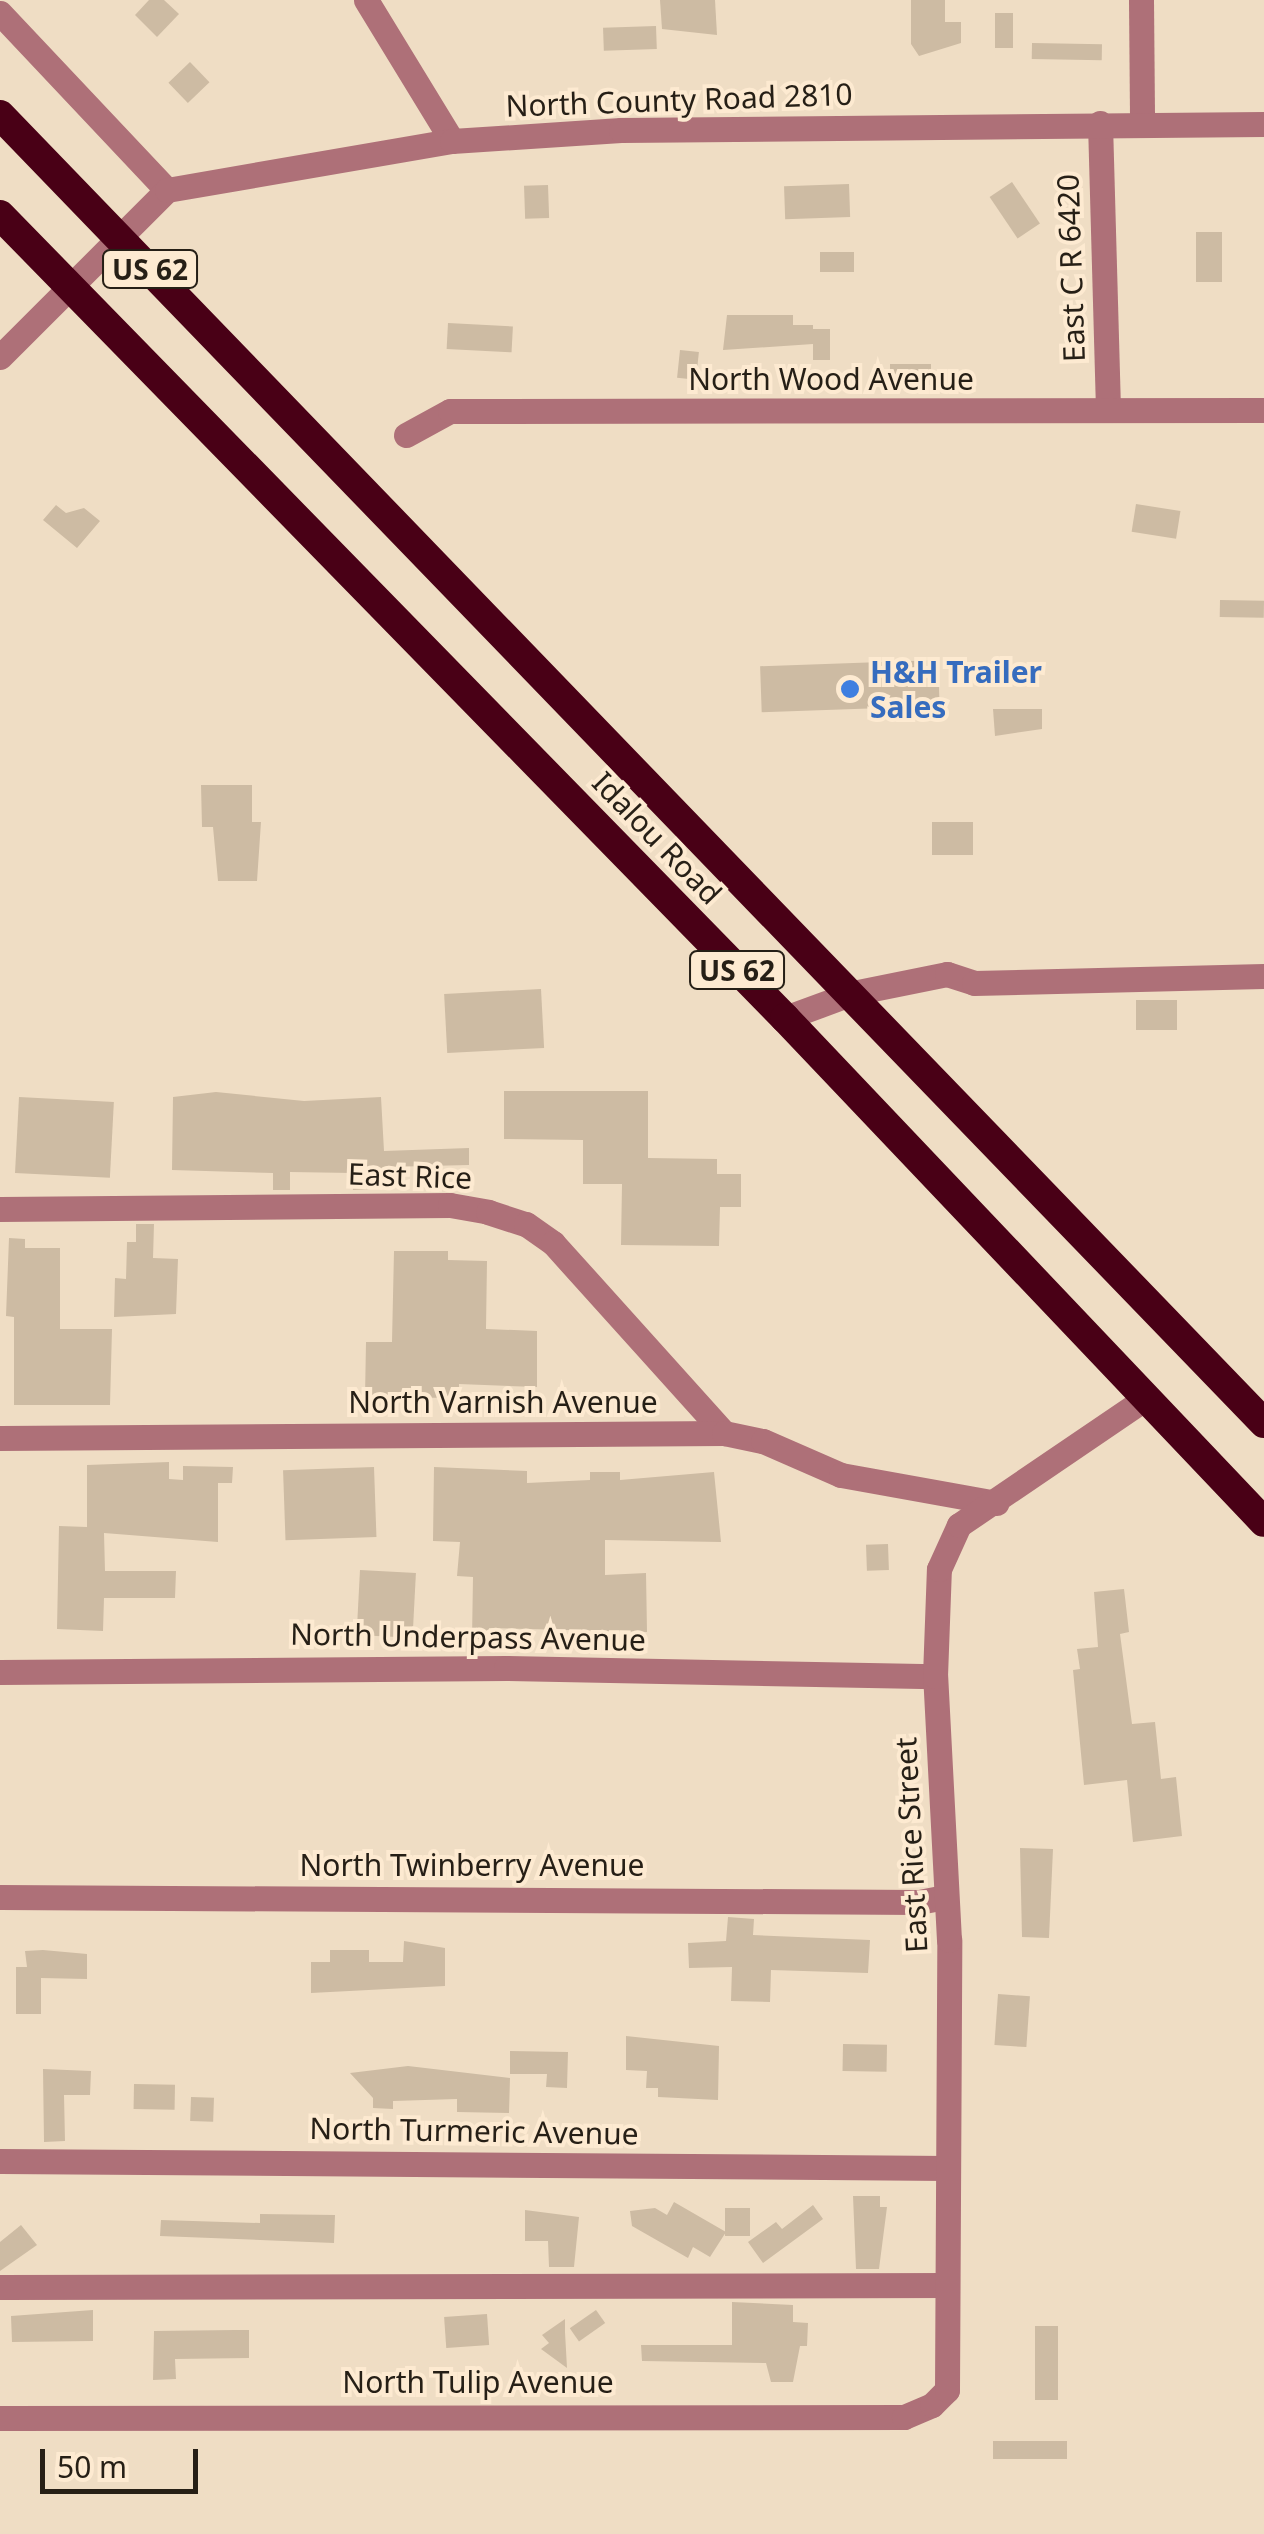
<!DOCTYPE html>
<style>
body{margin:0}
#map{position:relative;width:1264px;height:2534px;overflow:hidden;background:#efddc4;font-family:"Noto Sans",sans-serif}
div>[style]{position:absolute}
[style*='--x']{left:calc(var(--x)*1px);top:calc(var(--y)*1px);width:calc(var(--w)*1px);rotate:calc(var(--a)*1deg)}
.building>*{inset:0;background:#cdbba3;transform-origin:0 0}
.minor>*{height:25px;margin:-12.5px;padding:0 12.5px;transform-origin:12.5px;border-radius:12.5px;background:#ae7078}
.highway>*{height:30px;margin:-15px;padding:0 15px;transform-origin:15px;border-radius:15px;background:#490016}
.dots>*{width:28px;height:28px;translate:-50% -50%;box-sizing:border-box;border:5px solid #fdead1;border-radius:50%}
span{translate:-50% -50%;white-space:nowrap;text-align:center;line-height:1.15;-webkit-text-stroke:8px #fdead1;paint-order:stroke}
.shield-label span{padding:2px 8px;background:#fdead1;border:2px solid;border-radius:8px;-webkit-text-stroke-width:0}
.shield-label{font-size:28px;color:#261f16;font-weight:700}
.street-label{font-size:30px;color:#261f16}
.shop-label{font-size:30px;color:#366cbe;font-weight:700}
.left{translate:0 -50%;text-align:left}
.scale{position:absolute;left:40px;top:2449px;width:158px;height:45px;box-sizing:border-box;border:5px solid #261f16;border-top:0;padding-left:12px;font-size:30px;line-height:35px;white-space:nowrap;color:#261f16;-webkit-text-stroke:8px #fdead1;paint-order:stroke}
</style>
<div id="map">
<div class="building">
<i style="clip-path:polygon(149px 0,164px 0,179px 14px,157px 37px,135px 15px)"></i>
<i style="clip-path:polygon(660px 0,715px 0,717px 35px,662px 29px)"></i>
<i style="clip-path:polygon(911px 0,945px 0,945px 22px,961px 22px,961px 43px,919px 56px,911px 44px)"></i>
<i style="left:995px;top:13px;width:18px;height:35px"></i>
<i style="left:656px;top:26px;width:23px;height:53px;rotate:88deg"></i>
<i style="left:1032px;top:43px;width:70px;height:16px;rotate:1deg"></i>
<i style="left:190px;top:62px;width:28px;height:30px;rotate:46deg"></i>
<i style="left:1012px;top:182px;width:50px;height:27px;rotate:56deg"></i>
<i style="left:849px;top:184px;width:33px;height:65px;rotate:88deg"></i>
<i style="left:548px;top:185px;width:33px;height:24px;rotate:88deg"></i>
<i style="left:1196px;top:232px;width:26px;height:50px"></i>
<i style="left:820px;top:252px;width:34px;height:20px"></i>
<i style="clip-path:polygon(727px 315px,793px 315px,793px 325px,813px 325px,813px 344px,723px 350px)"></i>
<i style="left:448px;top:323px;width:65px;height:26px;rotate:3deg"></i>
<i style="left:813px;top:329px;width:17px;height:31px"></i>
<i style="left:680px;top:350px;width:19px;height:28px;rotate:6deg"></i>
<i style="left:931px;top:364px;width:21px;height:41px;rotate:90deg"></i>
<i style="left:1136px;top:504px;width:45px;height:28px;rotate:9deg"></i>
<i style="clip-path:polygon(56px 505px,66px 513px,84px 508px,100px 521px,77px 548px,43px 520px)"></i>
<i style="left:1220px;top:600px;width:44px;height:17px;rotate:1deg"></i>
<i style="left:938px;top:660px;width:46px;height:178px;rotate:88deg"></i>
<i style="clip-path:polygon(993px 709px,1042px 709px,1042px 729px,995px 736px)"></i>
<i style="clip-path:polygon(201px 785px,252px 785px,252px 822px,261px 822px,257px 881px,218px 881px,213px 827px,202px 827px)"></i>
<i style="left:932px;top:822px;width:41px;height:33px"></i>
<i style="left:541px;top:989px;width:59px;height:97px;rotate:87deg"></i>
<i style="left:1136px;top:1000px;width:41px;height:30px"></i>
<i style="clip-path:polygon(504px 1091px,648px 1091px,648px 1158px,717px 1159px,717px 1174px,741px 1174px,741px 1207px,720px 1207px,719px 1246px,621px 1245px,622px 1184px,583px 1184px,583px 1140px,504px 1139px)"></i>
<i style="clip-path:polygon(216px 1092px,304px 1101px,381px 1097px,384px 1151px,469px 1148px,469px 1165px,385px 1167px,385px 1174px,372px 1174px,372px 1189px,353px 1190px,353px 1173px,290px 1172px,290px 1190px,273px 1190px,273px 1173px,172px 1170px,173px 1097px)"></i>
<i style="left:19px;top:1097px;width:95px;height:76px;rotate:3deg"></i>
<i style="clip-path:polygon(136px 1224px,154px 1224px,153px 1258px,178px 1259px,176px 1314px,114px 1317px,115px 1278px,126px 1279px,127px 1242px,136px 1242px)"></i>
<i style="clip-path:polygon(9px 1238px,25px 1239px,25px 1248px,60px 1248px,60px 1329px,112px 1329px,110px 1405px,14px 1405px,14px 1317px,6px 1316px)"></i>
<i style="clip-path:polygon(394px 1251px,448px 1251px,448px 1260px,487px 1261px,486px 1329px,537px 1331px,537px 1387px,459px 1384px,459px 1398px,365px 1397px,366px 1342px,392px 1342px)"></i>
<i style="clip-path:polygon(169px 1462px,169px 1479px,183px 1480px,183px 1466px,233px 1467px,232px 1483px,218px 1483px,218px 1542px,104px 1533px,105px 1571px,176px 1571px,175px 1598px,104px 1598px,103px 1631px,57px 1629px,59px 1526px,87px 1527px,87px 1465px)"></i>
<i style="left:374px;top:1467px;width:70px;height:91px;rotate:88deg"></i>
<i style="clip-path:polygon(434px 1467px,527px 1471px,527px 1483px,590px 1480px,590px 1472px,620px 1472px,620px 1480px,714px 1472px,721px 1542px,605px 1540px,605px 1575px,646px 1573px,647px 1632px,489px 1628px,488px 1639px,472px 1639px,473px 1577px,457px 1576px,460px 1542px,433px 1541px)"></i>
<i style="left:888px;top:1544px;width:26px;height:22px;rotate:88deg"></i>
<i style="left:360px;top:1570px;width:56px;height:65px;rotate:3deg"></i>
<i style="clip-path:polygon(1124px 1589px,1129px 1632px,1120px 1634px,1132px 1724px,1155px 1722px,1161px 1779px,1176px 1777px,1182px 1836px,1133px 1842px,1127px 1780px,1084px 1785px,1073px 1670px,1080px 1669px,1077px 1649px,1098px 1647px,1094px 1592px)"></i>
<i style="clip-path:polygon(1020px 1848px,1053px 1849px,1049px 1938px,1022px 1937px)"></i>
<i style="clip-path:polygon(728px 1917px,754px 1919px,753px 1935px,870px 1940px,868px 1973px,771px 1970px,770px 2002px,731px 2001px,732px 1967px,689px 1968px,688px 1943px,726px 1941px)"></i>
<i style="clip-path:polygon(404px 1941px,445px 1948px,445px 1986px,311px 1993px,311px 1962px,330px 1962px,330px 1950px,369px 1950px,369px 1962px,403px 1962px)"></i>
<i style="clip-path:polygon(43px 1950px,87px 1954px,87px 1979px,41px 1978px,41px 2014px,16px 2014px,16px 1967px,27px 1967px,25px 1951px)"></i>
<i style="left:998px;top:1994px;width:32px;height:51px;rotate:4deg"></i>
<i style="clip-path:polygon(626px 2036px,719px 2046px,718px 2100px,658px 2097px,658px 2088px,646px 2088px,647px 2071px,626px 2070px)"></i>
<i style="left:843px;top:2044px;width:44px;height:27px;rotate:1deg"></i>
<i style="clip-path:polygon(510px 2051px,568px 2052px,567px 2088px,546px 2087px,547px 2074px,510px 2074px)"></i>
<i style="clip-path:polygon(408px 2066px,510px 2078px,509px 2113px,457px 2112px,457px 2099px,393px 2101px,393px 2109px,373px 2108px,373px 2098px,350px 2073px)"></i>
<i style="clip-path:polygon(43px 2069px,91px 2071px,90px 2095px,64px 2095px,65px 2141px,44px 2142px)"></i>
<i style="left:134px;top:2084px;width:41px;height:25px;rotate:1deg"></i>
<i style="left:191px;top:2097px;width:23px;height:24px;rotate:2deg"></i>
<i style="clip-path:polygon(853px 2196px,880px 2196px,880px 2207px,887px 2207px,879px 2269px,856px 2269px)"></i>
<i style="clip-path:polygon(674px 2202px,726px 2232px,710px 2257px,693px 2247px,688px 2258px,632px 2226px,630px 2211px,655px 2208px,667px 2215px)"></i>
<i style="clip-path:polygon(813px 2205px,823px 2219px,763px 2263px,748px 2242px,776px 2222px,782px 2229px)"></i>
<i style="left:725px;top:2208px;width:25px;height:28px"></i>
<i style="clip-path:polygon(525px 2210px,579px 2217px,574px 2267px,549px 2267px,548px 2241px,525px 2241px)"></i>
<i style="clip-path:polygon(260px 2214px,335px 2215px,334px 2243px,160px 2236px,161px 2220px,260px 2223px)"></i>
<i style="clip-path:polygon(21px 2225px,37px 2245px,0 2271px,0 2242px)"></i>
<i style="clip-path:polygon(732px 2302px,793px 2305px,793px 2322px,808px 2323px,807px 2346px,800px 2346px,793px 2382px,771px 2382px,766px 2363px,642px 2361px,641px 2345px,732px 2345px)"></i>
<i style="clip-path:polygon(93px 2310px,93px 2341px,12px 2342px,11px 2316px)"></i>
<i style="left:596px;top:2310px;width:16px;height:32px;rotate:55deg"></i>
<i style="left:487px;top:2314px;width:31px;height:43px;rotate:86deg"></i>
<i style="clip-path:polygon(565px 2319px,565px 2332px,567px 2368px,541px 2349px,549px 2343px,542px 2335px)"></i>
<i style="left:1035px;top:2326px;width:23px;height:74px"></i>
<i style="clip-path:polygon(235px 2330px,249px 2330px,249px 2358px,175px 2359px,176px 2379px,153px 2380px,154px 2331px)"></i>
<i style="left:993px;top:2441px;width:74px;height:18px"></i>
</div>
<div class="minor">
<i style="--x:366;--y:0;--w:165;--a:58.6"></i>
<i style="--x:1141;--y:0;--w:125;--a:89.5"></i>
<i style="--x:0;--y:13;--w:243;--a:46.7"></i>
<i style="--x:1100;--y:123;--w:287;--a:88.4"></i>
<i style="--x:0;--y:357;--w:236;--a:-45"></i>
<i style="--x:167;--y:190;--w:289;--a:-9.8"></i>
<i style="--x:452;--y:141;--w:169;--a:-3.7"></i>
<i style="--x:621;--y:130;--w:643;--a:-0.53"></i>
<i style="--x:406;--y:435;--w:50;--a:-28.6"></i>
<i style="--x:450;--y:411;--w:814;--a:-0.07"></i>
<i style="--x:785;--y:1018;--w:72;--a:-20.2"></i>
<i style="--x:853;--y:993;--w:96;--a:-11.4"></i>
<i style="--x:947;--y:974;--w:28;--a:18"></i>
<i style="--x:974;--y:983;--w:290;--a:-1.4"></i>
<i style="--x:0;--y:1209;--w:450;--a:-0.5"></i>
<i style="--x:450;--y:1205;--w:39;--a:10"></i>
<i style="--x:488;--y:1212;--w:40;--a:18"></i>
<i style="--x:526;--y:1224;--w:33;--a:35"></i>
<i style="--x:553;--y:1243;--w:256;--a:48"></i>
<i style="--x:0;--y:1438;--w:724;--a:-0.4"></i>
<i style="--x:724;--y:1433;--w:40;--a:12"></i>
<i style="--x:763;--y:1441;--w:85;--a:23.6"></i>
<i style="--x:841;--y:1475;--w:158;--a:10.2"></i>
<i style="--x:0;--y:1672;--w:506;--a:-0.45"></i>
<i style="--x:506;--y:1668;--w:429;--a:1.1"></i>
<i style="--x:0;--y:1897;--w:919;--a:0.31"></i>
<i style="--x:919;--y:1902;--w:25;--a:-11"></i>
<i style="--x:0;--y:2161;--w:947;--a:0.42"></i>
<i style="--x:0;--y:2287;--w:947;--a:-0.12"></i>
<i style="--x:0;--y:2418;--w:904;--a:-0.06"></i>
<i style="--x:904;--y:2417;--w:30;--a:-23"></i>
<i style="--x:932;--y:2405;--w:21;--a:-45"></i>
<i style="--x:947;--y:2390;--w:450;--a:-89.7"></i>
<i style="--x:949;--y:1940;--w:264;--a:-93"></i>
<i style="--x:935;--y:1676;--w:107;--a:-87.9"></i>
<i style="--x:939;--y:1569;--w:48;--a:-65.6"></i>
<i style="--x:959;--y:1525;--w:222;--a:-34.2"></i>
</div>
<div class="highway">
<i style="--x:0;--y:115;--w:1819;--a:45.98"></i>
<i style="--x:0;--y:215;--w:1123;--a:45.65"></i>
<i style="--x:785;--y:1018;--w:695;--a:46.46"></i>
</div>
<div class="dots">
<i style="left:850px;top:689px;background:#3f7fe0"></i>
</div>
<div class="shield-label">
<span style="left:150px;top:269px">US 62</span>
<span style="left:737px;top:970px">US 62</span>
</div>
<div class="street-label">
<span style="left:679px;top:100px;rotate:-2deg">North County Road 2810</span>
<span style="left:1071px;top:268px;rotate:-92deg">East C R 6420</span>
<span style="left:831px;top:379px">North Wood Avenue</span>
<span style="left:657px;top:838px;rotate:46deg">Idalou Road</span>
<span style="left:410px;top:1176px;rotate:2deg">East Rice</span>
<span style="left:503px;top:1402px">North Varnish Avenue</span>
<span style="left:468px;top:1637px;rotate:1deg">North Underpass Avenue</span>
<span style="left:911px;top:1845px;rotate:-93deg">East Rice Street</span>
<span style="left:472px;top:1865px">North Twinberry Avenue</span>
<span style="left:474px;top:2131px;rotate:1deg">North Turmeric Avenue</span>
<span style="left:478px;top:2382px">North Tulip Avenue</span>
</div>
<div class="shop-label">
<span class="left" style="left:870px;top:689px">H&amp;H Trailer<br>Sales</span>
</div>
<div class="scale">50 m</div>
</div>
